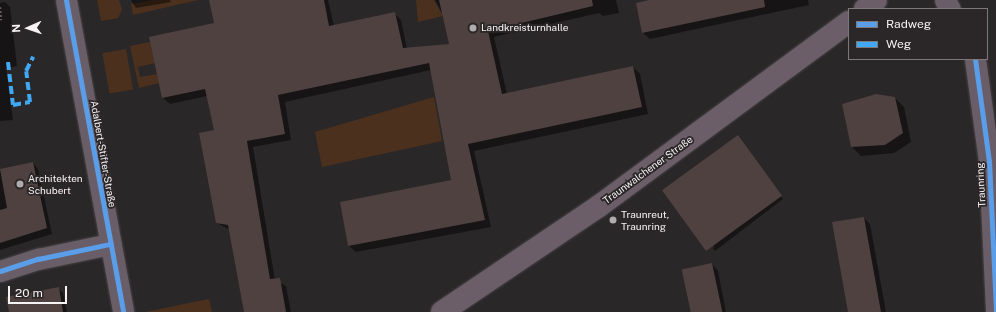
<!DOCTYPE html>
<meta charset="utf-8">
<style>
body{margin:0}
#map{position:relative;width:996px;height:312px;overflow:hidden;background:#2a2728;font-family:"Public Sans",sans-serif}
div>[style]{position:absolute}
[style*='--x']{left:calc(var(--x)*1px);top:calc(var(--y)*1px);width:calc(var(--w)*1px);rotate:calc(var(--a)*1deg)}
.green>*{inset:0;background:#4b311d;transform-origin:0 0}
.shadow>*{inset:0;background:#0007}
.building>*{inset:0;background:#4e4140;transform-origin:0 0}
.path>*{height:2.5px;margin-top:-1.25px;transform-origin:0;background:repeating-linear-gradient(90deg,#655d63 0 2px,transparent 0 4px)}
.roads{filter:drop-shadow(0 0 1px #464445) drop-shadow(0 0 1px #464445)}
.minor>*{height:21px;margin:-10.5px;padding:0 10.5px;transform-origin:10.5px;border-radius:10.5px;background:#695e67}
.major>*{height:22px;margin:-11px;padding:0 11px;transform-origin:11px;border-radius:11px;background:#6b5e68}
.quiet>*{height:4px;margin-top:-2px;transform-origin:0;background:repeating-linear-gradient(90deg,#3fa9f5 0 8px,transparent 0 12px)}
.cycleway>*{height:5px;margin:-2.5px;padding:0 2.5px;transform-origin:2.5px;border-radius:2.5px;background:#5a9eea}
.dots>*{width:11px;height:11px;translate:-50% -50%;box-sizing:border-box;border:2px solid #2b2627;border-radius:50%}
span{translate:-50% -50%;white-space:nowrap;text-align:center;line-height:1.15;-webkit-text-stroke:3.5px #2b2627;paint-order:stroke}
.poi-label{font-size:10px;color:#f7f3f4}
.left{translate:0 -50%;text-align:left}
.street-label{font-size:10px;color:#f7f3f4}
.legend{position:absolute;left:848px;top:8px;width:140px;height:52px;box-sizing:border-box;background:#2b2627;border:1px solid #7d7879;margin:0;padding:5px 7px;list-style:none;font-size:12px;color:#f7f3f4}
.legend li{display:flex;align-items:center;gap:8px;height:20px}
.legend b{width:20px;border:1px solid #7d7879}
.north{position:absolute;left:8px;top:8px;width:40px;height:40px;-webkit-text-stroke:3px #2b2627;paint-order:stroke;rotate:268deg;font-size:11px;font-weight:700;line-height:16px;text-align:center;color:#f7f3f4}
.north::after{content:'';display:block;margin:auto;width:14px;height:18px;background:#f7f3f4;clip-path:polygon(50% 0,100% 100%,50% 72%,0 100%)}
.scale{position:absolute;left:8px;top:286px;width:59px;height:18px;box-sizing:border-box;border:2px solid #f7f3f4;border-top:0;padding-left:5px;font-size:12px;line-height:14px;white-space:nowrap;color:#f7f3f4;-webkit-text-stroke:3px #2b2627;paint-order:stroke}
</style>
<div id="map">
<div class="green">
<i style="clip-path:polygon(97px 0,119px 0,122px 10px,118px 18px,101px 21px)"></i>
<i style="clip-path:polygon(152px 0,198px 0,133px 15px,131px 4px)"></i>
<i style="clip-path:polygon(416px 0,434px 0,443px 16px,418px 22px)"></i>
<i style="clip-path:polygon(150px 42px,155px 63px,138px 67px,140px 77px,157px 74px,159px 83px,139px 88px,130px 46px)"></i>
<i style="left:126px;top:49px;width:41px;height:24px;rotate:80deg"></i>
<i style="clip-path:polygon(434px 97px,442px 141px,322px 167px,315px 132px)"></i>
<i style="clip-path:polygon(209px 299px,212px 312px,146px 312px,184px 304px)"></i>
</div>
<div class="shadow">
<i style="clip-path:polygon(131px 0,170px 0,171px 2px,136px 8px)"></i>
<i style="clip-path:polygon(210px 0,328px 0,334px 26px,394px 13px,401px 20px,407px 49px,450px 44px,443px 15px,435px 0,616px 0,619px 13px,603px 16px,599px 13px,494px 37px,507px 94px,633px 67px,640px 74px,648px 114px,474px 151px,491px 227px,356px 252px,349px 246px,452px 181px,431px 70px,285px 102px,291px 140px,253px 147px,275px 280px,286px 286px,291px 312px,245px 312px,230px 230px,217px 223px,215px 131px,207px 96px,170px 104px,163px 98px,215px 24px)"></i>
<i style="clip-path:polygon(654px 0,808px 0,809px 5px,650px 39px,643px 33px,637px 4px)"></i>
<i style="clip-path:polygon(5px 2px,10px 7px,17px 66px,6px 68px,13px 120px,0 121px,0 3px)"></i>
<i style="clip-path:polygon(895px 98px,904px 107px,911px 142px,894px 153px,861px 156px,852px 147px)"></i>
<i style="clip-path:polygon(740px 139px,783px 199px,715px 251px,713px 249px)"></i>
<i style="clip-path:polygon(33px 163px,38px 169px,52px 234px,0 250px,0 170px)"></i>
<i style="clip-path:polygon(864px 218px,870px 224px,886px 312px,849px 312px)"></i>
<i style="clip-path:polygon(712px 264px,718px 271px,726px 312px,692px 312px)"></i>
<i style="clip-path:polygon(58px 288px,63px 293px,67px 312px,10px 312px)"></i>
</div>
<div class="building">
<i style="clip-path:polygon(209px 0,324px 0,329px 26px,395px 12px,403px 48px,449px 44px,439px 0,592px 0,593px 6px,488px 31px,502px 94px,633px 66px,642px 107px,468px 144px,485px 220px,348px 246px,340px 202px,451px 180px,429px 63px,278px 95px,285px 134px,247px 141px,270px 279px,280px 278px,286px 312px,244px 312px,228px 225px,216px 223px,199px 133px,214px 130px,205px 89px,162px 98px,149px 37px,214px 23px)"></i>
<i style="clip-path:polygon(649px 0,764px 0,765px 7px,642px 33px,636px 3px)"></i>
<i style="clip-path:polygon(876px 94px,895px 97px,903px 133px,885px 145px,851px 147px,842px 104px)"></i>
<i style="left:738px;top:135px;width:75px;height:94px;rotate:54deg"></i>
<i style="clip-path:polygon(33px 162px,47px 228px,0 243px,0 210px,7px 208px,0 169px)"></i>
<i style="clip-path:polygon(864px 217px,874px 273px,881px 312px,848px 312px,832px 222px)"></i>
<i style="left:712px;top:263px;width:50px;height:31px;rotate:78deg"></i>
<i style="clip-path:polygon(59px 287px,63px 312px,9px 312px,6px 297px)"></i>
</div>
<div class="path">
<i style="--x:0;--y:7;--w:13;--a:86"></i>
</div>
<div class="roads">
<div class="minor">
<i style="--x:66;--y:0;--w:317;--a:79.6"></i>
<i style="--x:945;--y:0;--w:10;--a:61"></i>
<i style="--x:975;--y:59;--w:103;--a:82.2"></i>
<i style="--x:989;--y:161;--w:151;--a:87.3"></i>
<i style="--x:0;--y:271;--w:40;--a:-18"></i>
<i style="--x:38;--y:259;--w:74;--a:-11.8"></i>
</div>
<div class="major">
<i style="--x:865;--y:9;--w:14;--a:-39"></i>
<i style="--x:442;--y:312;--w:189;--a:-34"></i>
<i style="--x:599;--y:206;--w:310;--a:-36.4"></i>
</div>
</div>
<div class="quiet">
<i style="--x:8;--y:62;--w:43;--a:83.4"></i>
<i style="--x:13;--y:105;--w:17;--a:-10"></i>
<i style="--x:30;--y:102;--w:31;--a:-97"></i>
<i style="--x:26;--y:71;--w:16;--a:-63"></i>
</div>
<div class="cycleway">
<i style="--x:66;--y:0;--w:317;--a:79.6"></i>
<i style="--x:975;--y:59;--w:103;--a:82.2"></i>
<i style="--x:989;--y:161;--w:151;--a:87.3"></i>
<i style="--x:0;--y:271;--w:40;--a:-18"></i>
<i style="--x:38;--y:259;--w:74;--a:-11.8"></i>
</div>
<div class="dots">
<i style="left:473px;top:28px;background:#afacad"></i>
<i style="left:20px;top:184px;background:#afacad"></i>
<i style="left:613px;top:220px;background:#afacad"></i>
</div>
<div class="poi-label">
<span class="left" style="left:481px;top:28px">Landkreisturnhalle</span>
<span class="left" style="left:28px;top:184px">Architekten<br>Schubert</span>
<span class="left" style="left:621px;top:220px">Traunreut,<br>Traunring</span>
</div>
<div class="street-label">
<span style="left:103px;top:154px;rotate:80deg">Adalbert-Stifter-Straße</span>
<span style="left:648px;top:170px;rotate:-36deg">Traunwalchener Straße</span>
<span style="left:981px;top:185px;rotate:-93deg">Traunring</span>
</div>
<ul class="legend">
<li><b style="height:5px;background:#5a9eea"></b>Radweg</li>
<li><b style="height:5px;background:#3fa9f5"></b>Weg</li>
</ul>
<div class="north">N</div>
<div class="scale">20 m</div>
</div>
